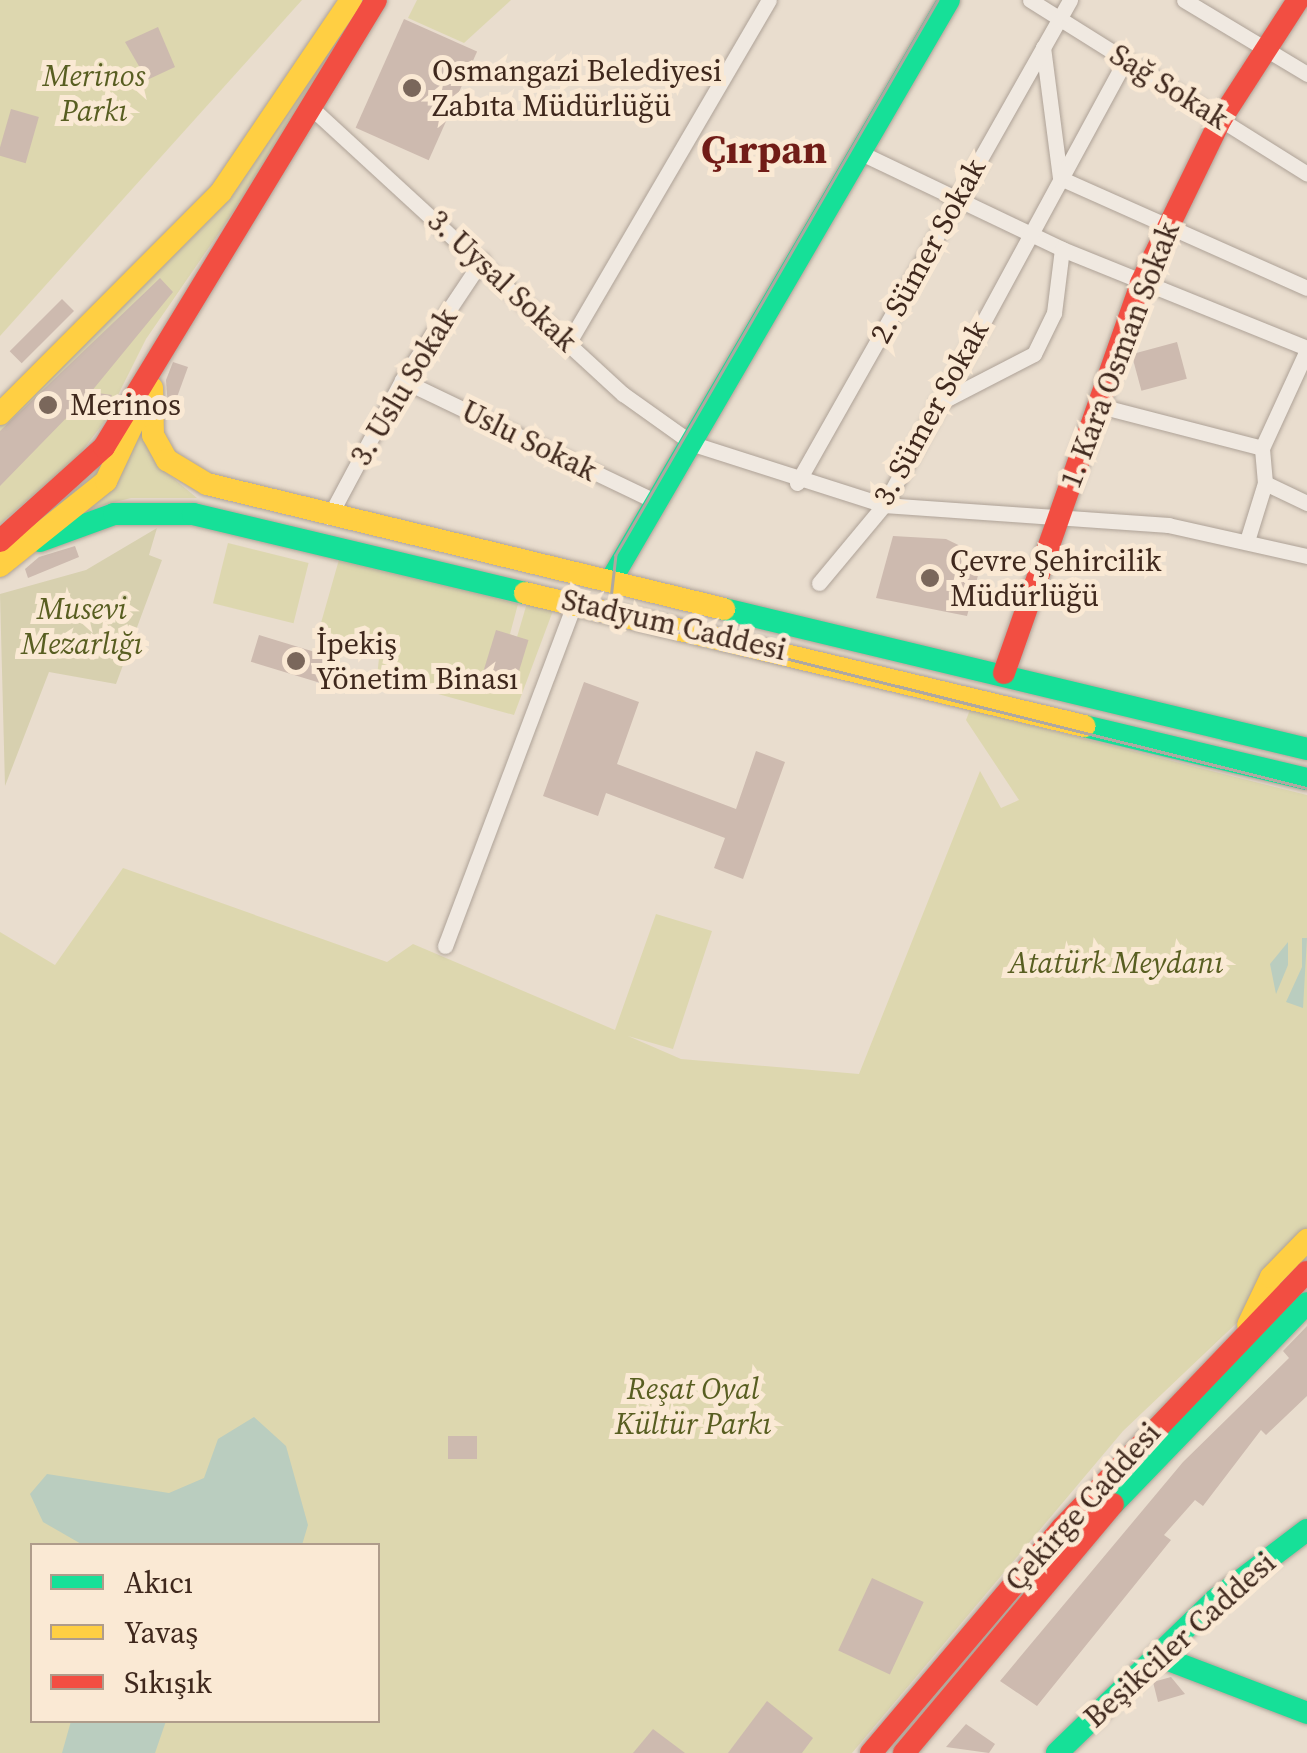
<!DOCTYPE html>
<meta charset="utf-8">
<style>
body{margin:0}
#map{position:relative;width:1307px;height:1753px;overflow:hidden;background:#e9ddce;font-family:"Source Serif 4",serif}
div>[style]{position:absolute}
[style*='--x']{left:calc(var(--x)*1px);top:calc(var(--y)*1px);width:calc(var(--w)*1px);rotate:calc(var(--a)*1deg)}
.green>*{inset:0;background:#ddd7af;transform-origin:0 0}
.cemetery>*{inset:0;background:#d7d0af}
.water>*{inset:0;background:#bacdbf}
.building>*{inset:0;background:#cdbaaf;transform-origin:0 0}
.roads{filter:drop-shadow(0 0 2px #aea297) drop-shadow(0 0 2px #aea297)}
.street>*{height:15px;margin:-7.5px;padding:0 7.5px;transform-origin:7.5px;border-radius:7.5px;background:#f0e9e1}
.fast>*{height:22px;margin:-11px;padding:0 11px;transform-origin:11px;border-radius:11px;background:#16e098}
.slow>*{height:22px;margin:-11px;padding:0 11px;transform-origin:11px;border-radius:11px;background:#ffcf43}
.jam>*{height:22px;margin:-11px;padding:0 11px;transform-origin:11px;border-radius:11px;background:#f24e42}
.tram>*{height:2.5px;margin:-1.25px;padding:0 1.25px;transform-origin:1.25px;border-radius:1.25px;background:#afa8a1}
.dots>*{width:28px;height:28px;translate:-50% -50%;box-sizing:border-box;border:5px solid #fae9d4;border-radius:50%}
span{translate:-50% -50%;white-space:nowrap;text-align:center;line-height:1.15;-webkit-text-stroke:10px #fae9d4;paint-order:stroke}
.poi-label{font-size:30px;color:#3f281d}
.left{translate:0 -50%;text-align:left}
.park-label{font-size:30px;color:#585e21;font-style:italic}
.street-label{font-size:30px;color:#3f281d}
.district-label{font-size:40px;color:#711c17;font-weight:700}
.legend{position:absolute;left:30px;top:1543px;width:350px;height:180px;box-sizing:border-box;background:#fae9d4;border:2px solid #af9c8b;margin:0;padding:12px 18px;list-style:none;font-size:30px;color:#3f281d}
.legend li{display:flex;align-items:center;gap:20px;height:50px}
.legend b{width:50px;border:2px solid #af9c8b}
</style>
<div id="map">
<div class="green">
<i style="clip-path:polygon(0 0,302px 0,0 336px)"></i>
<i style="clip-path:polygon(417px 0,511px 0,464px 43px,408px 18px)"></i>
<i style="clip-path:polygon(356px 14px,276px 150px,146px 339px,105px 421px,76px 459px,0 524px,0 418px,156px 266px)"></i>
<i style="clip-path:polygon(141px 415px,156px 464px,197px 498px,131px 498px,61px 516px)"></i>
<i style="left:228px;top:543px;width:83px;height:62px;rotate:14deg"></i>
<i style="clip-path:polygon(340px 556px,518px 604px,510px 634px,517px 637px,527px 603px,554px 608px,514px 715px,377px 677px,379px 658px,319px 630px)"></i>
<i style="clip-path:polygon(evenodd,970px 710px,1307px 795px,1307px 1230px,1244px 1316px,1123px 1431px,852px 1753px,0 1753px,0 932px,55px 965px,123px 868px,387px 962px,413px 944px,615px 1030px,656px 914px,712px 931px,673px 1049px,628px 1036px,681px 1059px,859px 1074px,980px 771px,1001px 808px,1019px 800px,966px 720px,970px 710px,32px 1546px,378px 1546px,378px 1720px,32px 1720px,32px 1546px)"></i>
</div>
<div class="cemetery">
<i style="clip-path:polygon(157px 528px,149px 555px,162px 560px,116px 684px,49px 672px,5px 786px,0 594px,86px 570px)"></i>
</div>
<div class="water">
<i style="clip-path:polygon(1302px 938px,1307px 938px,1303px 1008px,1286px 1002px,1302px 967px)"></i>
<i style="clip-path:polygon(1288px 942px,1288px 965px,1276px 994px,1270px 964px)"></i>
<i style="clip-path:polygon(254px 1417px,286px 1446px,308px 1525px,302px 1545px,83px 1545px,43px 1522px,30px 1494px,47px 1474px,169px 1493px,204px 1478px,218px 1439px)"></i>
<i style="clip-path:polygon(71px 1721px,71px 1720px,166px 1721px,155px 1753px,62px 1753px)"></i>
</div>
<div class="building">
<i style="left:404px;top:19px;width:80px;height:119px;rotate:24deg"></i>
<i style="clip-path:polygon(158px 27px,175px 67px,147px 80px,125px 42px)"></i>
<i style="left:11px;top:109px;width:29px;height:48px;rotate:16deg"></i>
<i style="clip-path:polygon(160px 278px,173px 292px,91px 392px,112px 395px,104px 410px,77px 407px,0 486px,0 431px)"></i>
<i style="left:62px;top:299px;width:17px;height:74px;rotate:45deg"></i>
<i style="left:1177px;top:342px;width:38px;height:47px;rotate:75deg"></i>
<i style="clip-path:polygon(173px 362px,188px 367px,169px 419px,166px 380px)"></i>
<i style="clip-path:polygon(893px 536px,946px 539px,983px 557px,967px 616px,876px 598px)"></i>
<i style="clip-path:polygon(75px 546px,79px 557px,28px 578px,25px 569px,39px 557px)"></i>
<i style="left:496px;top:630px;width:34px;height:47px;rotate:17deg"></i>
<i style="left:259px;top:635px;width:84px;height:28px;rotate:17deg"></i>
<i style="clip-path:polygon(584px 682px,639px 702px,617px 764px,736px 809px,756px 751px,785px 762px,743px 879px,714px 868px,725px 838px,606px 793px,598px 816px,543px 796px)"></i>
<i style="clip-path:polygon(1307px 1326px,1307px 1396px,1266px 1435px,1261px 1430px,1203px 1506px,1195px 1500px,1164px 1535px,1171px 1540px,1037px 1706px,1000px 1681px,1183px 1462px,1289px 1358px,1283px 1351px)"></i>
<i style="left:448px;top:1436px;width:29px;height:23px"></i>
<i style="left:872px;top:1578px;width:57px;height:80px;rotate:25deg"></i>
<i style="clip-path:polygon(1171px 1677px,1185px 1694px,1158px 1702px,1153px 1682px)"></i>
<i style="clip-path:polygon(767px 1701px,813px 1738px,802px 1753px,728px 1753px)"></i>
<i style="clip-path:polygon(966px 1724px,995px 1744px,989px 1753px,946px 1747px)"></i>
<i style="clip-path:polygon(653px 1729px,685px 1753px,633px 1753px)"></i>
</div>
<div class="roads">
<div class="street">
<i style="--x:1030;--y:0;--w:327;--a:32.1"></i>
<i style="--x:1184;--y:0;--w:144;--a:31"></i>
<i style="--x:1043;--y:47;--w:132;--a:82.6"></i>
<i style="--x:1060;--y:178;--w:270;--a:24"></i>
<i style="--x:316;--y:112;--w:417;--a:42.6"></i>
<i style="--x:623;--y:394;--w:86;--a:35.5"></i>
<i style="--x:693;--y:444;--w:201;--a:17.7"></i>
<i style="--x:884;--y:505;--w:285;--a:4"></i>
<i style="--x:1168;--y:525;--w:142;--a:12.6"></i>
<i style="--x:861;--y:153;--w:223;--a:25.5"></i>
<i style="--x:1062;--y:249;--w:264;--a:22"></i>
<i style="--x:569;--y:342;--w:396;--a:-59.7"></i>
<i style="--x:402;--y:380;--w:283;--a:25.6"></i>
<i style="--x:937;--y:404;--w:109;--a:-27.3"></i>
<i style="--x:1034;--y:354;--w:46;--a:-64"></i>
<i style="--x:1054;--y:313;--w:64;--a:-82.9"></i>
<i style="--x:1096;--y:405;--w:171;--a:14.5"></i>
<i style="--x:797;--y:483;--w:555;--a:-60.52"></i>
<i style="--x:1265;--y:483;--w:47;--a:25.5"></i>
<i style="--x:329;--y:517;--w:155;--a:-61.9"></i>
<i style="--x:402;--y:380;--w:144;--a:-56.3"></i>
<i style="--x:1247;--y:541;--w:61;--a:-72.8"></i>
<i style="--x:1265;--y:483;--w:35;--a:-95"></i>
<i style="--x:1262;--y:448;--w:108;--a:-65.3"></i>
<i style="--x:819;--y:583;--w:102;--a:-50.2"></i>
<i style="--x:884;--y:505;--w:507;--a:-61.52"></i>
<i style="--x:445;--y:946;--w:366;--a:-69.3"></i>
</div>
<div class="fast">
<i style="--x:40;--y:541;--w:79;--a:-20"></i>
<i style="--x:114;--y:514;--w:79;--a:0"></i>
<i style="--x:193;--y:514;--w:341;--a:13.4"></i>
<i style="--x:611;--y:580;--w:671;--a:-59.77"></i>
<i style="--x:724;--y:609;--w:600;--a:13.5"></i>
<i style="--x:1084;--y:726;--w:229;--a:13.4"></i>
<i style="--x:1113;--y:1504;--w:279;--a:-46"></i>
<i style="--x:1158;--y:1656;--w:160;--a:20.9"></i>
<i style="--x:1057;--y:1753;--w:221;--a:-44.1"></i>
<i style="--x:1216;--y:1599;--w:114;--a:-37.2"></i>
</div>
<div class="slow">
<i style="--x:152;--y:388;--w:47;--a:88.8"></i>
<i style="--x:153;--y:435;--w:29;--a:61"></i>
<i style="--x:167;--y:460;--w:47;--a:31"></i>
<i style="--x:207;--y:484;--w:532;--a:13.59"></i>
<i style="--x:0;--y:414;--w:313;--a:-45.1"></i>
<i style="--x:221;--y:192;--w:232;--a:-55.9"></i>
<i style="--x:0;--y:566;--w:136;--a:-38.7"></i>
<i style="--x:106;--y:481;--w:96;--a:-64.8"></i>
<i style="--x:525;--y:593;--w:575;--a:13.38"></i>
<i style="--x:1248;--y:1325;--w:53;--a:-64.4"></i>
<i style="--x:1271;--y:1277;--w:52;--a:-45.8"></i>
</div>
<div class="jam">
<i style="--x:0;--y:541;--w:140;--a:-42.1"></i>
<i style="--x:104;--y:447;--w:523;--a:-58.68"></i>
<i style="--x:1004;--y:673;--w:413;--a:-70.6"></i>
<i style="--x:1141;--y:283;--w:182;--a:-64"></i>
<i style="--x:1221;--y:119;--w:142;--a:-57.1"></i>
<i style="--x:871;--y:1753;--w:295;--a:-49.7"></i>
<i style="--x:1062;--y:1528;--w:354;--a:-46.3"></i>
<i style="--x:904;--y:1753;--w:325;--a:-50"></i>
</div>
</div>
<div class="tram">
<i style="--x:938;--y:0;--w:642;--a:120.12"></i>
<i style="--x:616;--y:555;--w:44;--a:96.5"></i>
<i style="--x:611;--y:599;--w:33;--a:41"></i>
<i style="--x:636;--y:621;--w:691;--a:13.98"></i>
</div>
<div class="dots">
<i style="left:412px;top:88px;background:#7a675b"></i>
<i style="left:48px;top:405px;background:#7a675b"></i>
<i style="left:930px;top:578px;background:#7a675b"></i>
<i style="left:296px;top:661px;background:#7a675b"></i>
</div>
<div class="poi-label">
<span class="left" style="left:432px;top:88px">Osmangazi Belediyesi<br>Zabıta Müdürlüğü</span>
<span class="left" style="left:70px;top:405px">Merinos</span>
<span class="left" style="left:950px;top:578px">Çevre Şehircilik<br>Müdürlüğü</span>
<span class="left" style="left:316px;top:661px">İpekiş<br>Yönetim Binası</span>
</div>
<div class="park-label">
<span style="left:94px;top:93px">Merinos<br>Parkı</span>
<span style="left:82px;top:626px">Musevi<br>Mezarlığı</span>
<span style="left:1116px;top:963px">Atatürk Meydanı</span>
<span style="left:693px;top:1406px">Reşat Oyal<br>Kültür Parkı</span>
</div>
<div class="street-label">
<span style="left:1169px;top:87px;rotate:32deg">Sağ Sokak</span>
<span style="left:928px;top:251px;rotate:-61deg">2. Sümer Sokak</span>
<span style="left:502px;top:281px;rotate:43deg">3. Uysal Sokak</span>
<span style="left:1120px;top:355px;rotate:-69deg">1. Kara Osman Sokak</span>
<span style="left:404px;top:387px;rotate:-59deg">3. Uslu Sokak</span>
<span style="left:931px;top:413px;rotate:-61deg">3. Sümer Sokak</span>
<span style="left:529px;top:441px;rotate:26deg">Uslu Sokak</span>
<span style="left:674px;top:625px;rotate:13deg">Stadyum Caddesi</span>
<span style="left:1083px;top:1507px;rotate:-48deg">Çekirge Caddesi</span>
<span style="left:1180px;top:1640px;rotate:-42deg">Beşikciler Caddesi</span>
</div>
<div class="district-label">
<span style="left:764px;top:149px">Çırpan</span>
</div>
<ul class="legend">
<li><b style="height:12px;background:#16e098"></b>Akıcı</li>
<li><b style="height:12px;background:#ffcf43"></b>Yavaş</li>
<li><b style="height:12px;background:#f24e42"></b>Sıkışık</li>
</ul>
</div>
